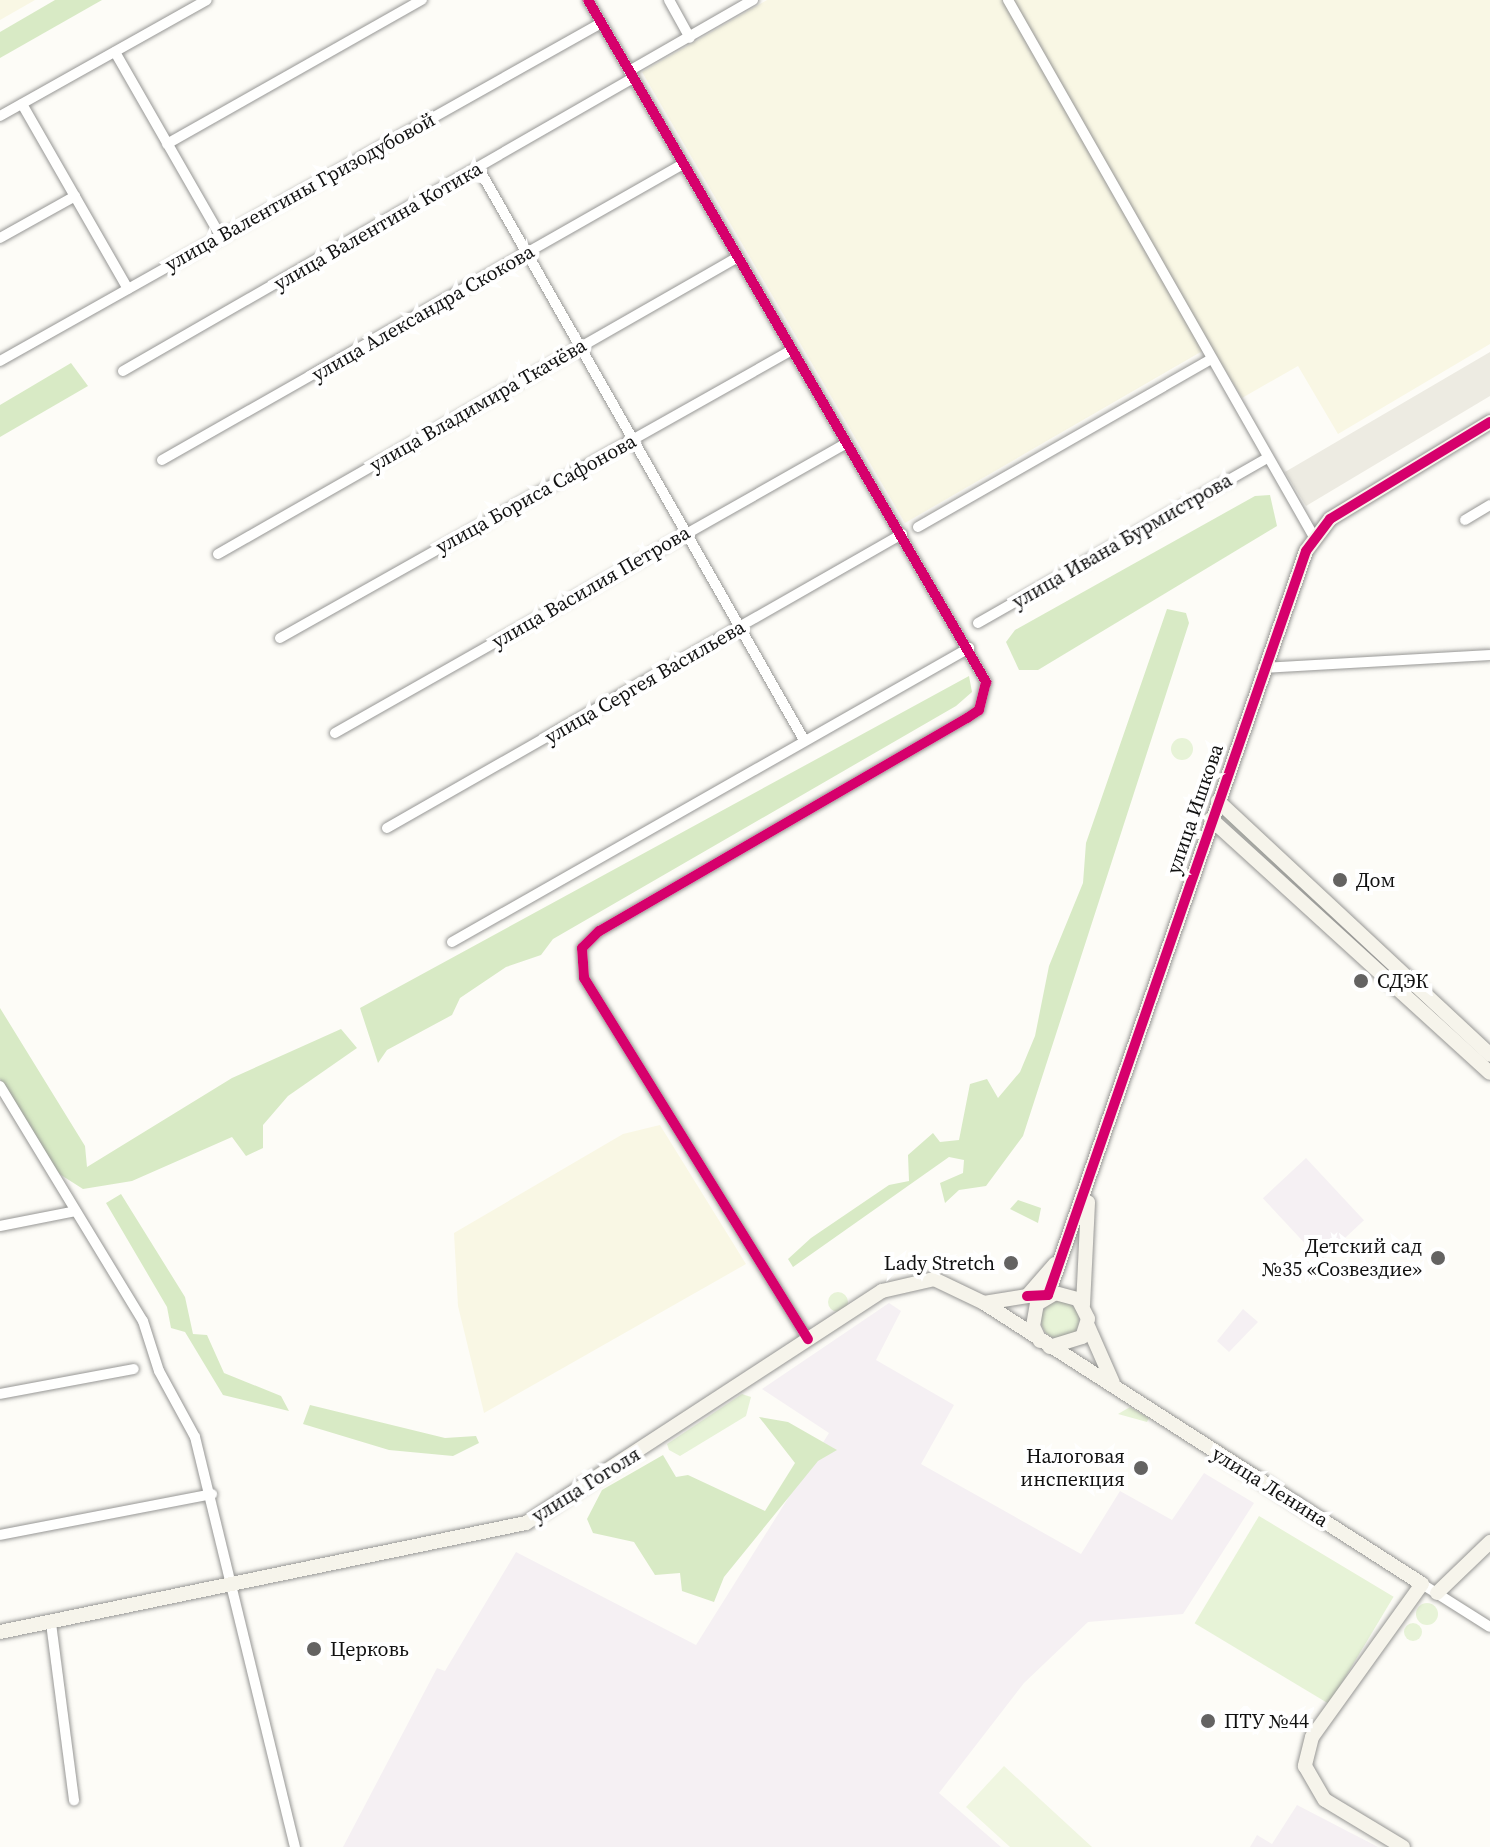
<!DOCTYPE html>
<meta charset="utf-8">
<style>
body{margin:0}
#map{position:relative;width:1490px;height:1847px;overflow:hidden;background:#fdfcf7;font-family:"Source Serif 4",serif}
div>[style]{position:absolute}
[style*='--x']{left:calc(var(--x)*1px);top:calc(var(--y)*1px);width:calc(var(--w)*1px);rotate:calc(var(--a)*1deg)}
.industrial>*{inset:0;background:#f5f0f3;transform-origin:0 0}
.farmland>*{inset:0;background:#f9f7e4}
.green>*{inset:0;background:#e7f3d7;transform-origin:0 0}
.round{border-radius:50%}
.forest>*{inset:0;background:#d8eac5}
.pitch>*{inset:0;background:#f0f6e1}
.plaza>*{inset:0;background:#edebe2}
.roads{filter:drop-shadow(0 0 2px #979795) drop-shadow(0 0 2px #979795)}
.street>*{height:10px;margin:-5px;padding:0 5px;transform-origin:5px;border-radius:5px;background:#fffffe}
.secondary>*{height:14px;margin:-7px;padding:0 7px;transform-origin:7px;border-radius:7px;background:#f6f4eb}
.cycleway>*{height:10px;margin:-5px;padding:0 5px;transform-origin:5px;border-radius:5px;background:#d6006c}
.dots>*{width:22px;height:22px;translate:-50% -50%;box-sizing:border-box;border:4px solid #fff;border-radius:50%}
span{translate:-50% -50%;white-space:nowrap;text-align:center;line-height:1.15;-webkit-text-stroke:8px #fff;paint-order:stroke}
.street-label{font-size:20px;color:#111}
.poi-label{font-size:20px;color:#111}
.left{translate:0 -50%;text-align:left}
.right{translate:-100% -50%;text-align:right}
</style>
<div id="map">
<div class="industrial">
<i style="left:1306px;top:1158px;width:85px;height:59px;rotate:47deg"></i>
<i style="clip-path:polygon(889px 1303px,901px 1311px,876px 1360px,954px 1405px,921px 1464px,1081px 1554px,1120px 1491px,1172px 1520px,1204px 1473px,1254px 1503px,1183px 1614px,1088px 1622px,1024px 1683px,939px 1793px,1001px 1847px,343px 1847px,437px 1668px,445px 1671px,516px 1552px,696px 1645px,829px 1433px,762px 1389px)"></i>
<i style="clip-path:polygon(1243px 1309px,1258px 1322px,1229px 1352px,1217px 1341px)"></i>
<i style="clip-path:polygon(1297px 1805px,1378px 1847px,1250px 1847px,1257px 1835px,1272px 1844px)"></i>
</div>
<div class="farmland">
<i style="clip-path:polygon(0 0,35px 0,0 20px)"></i>
<i style="clip-path:polygon(767px 0,1490px 0,1490px 344px,1338px 434px,1298px 366px,1242px 398px,1211px 346px,905px 523px,642px 72px)"></i>
<i style="clip-path:polygon(660px 1125px,746px 1264px,484px 1413px,458px 1306px,454px 1233px,623px 1134px)"></i>
</div>
<div class="green">
<i class="round" style="left:1171px;top:738px;width:22px;height:22px"></i>
<i style="clip-path:polygon(1224px 814px,1490px 1059px,1490px 1065px,1222px 817px)"></i>
<i class="round" style="left:828px;top:1292px;width:20px;height:20px"></i>
<i class="round" style="left:1041px;top:1301px;width:38px;height:38px"></i>
<i style="clip-path:polygon(742px 1394px,751px 1397px,746px 1416px,680px 1456px,669px 1450px,667px 1444px)"></i>
<i style="clip-path:polygon(1130px 1407px,1149px 1418px,1147px 1422px,1118px 1414px)"></i>
<i style="left:1259px;top:1516px;width:157px;height:125px;rotate:31deg"></i>
<i class="round" style="left:1416px;top:1603px;width:22px;height:22px"></i>
<i class="round" style="left:1404px;top:1623px;width:18px;height:18px"></i>
</div>
<div class="forest">
<i style="clip-path:polygon(55px 0,102px 0,0 58px,0 32px)"></i>
<i style="clip-path:polygon(71px 363px,88px 386px,0 437px,0 405px)"></i>
<i style="clip-path:polygon(1270px 495px,1277px 526px,1038px 670px,1019px 670px,1006px 642px,1015px 630px,1255px 496px)"></i>
<i style="clip-path:polygon(1167px 609px,1186px 613px,1189px 623px,1023px 1136px,986px 1186px,959px 1190px,945px 1203px,940px 1183px,963px 1173px,964px 1160px,949px 1157px,793px 1267px,788px 1259px,811px 1238px,889px 1185px,909px 1181px,908px 1155px,933px 1133px,940px 1142px,959px 1140px,970px 1084px,987px 1079px,998px 1098px,1020px 1072px,1035px 1036px,1049px 966px,1083px 883px,1086px 843px)"></i>
<i style="clip-path:polygon(969px 676px,972px 692px,956px 706px,553px 939px,541px 955px,506px 967px,460px 998px,452px 1015px,387px 1050px,378px 1063px,360px 1008px)"></i>
<i style="clip-path:polygon(0 1008px,85px 1146px,87px 1167px,232px 1078px,341px 1029px,357px 1048px,288px 1096px,263px 1125px,263px 1148px,246px 1156px,232px 1137px,132px 1181px,83px 1189px,50px 1168px,0 1079px)"></i>
<i style="clip-path:polygon(121px 1194px,185px 1297px,193px 1334px,207px 1335px,224px 1373px,281px 1396px,289px 1411px,223px 1395px,185px 1332px,171px 1328px,167px 1307px,106px 1203px)"></i>
<i style="clip-path:polygon(1018px 1200px,1041px 1208px,1038px 1223px,1010px 1209px)"></i>
<i style="clip-path:polygon(310px 1405px,445px 1438px,476px 1436px,479px 1443px,453px 1456px,389px 1450px,303px 1424px)"></i>
<i style="clip-path:polygon(759px 1417px,788px 1422px,837px 1450px,818px 1461px,724px 1577px,714px 1602px,682px 1591px,680px 1573px,655px 1575px,634px 1542px,593px 1533px,587px 1519px,602px 1490px,663px 1455px,676px 1477px,688px 1475px,765px 1511px,795px 1463px)"></i>
</div>
<div class="pitch">
<i style="clip-path:polygon(1004px 1766px,1092px 1847px,1010px 1847px,966px 1807px)"></i>
</div>
<div class="plaza">
<i style="clip-path:polygon(1490px 352px,1490px 396px,1306px 506px,1285px 472px)"></i>
</div>
<div class="roads">
<div class="street">
<i style="--x:588;--y:0;--w:790;--a:59.73"></i>
<i style="--x:986;--y:682;--w:29;--a:104"></i>
<i style="--x:979;--y:710;--w:14;--a:146"></i>
<i style="--x:967;--y:718;--w:425;--a:149.9"></i>
<i style="--x:599;--y:931;--w:24;--a:135"></i>
<i style="--x:582;--y:948;--w:30;--a:86"></i>
<i style="--x:584;--y:978;--w:425;--a:58.2"></i>
<i style="--x:669;--y:0;--w:43;--a:61.1"></i>
<i style="--x:1008;--y:0;--w:618;--a:60.32"></i>
<i style="--x:115;--y:52;--w:213;--a:60.2"></i>
<i style="--x:629;--y:71;--w:143;--a:-29.8"></i>
<i style="--x:22;--y:104;--w:213;--a:60.2"></i>
<i style="--x:0;--y:116;--w:237;--a:-29.3"></i>
<i style="--x:167;--y:144;--w:293;--a:-29.5"></i>
<i style="--x:479;--y:169;--w:657;--a:60.35"></i>
<i style="--x:0;--y:238;--w:86;--a:-29.2"></i>
<i style="--x:0;--y:361;--w:690;--a:-29.35"></i>
<i style="--x:123;--y:371;--w:588;--a:-29.88"></i>
<i style="--x:162;--y:460;--w:599;--a:-29.6"></i>
<i style="--x:1465;--y:520;--w:29;--a:-31"></i>
<i style="--x:918;--y:527;--w:338;--a:-29.8"></i>
<i style="--x:218;--y:554;--w:599;--a:-29.73"></i>
<i style="--x:978;--y:623;--w:333;--a:-29.7"></i>
<i style="--x:280;--y:638;--w:587;--a:-29.36"></i>
<i style="--x:1263;--y:668;--w:227;--a:-3.3"></i>
<i style="--x:335;--y:733;--w:588;--a:-29.53"></i>
<i style="--x:387;--y:828;--w:593;--a:-29.72"></i>
<i style="--x:452;--y:942;--w:595;--a:-29.63"></i>
<i style="--x:0;--y:1086;--w:275;--a:58.7"></i>
<i style="--x:143;--y:1321;--w:52;--a:72.3"></i>
<i style="--x:159;--y:1371;--w:75;--a:61.4"></i>
<i style="--x:195;--y:1437;--w:422;--a:76.3"></i>
<i style="--x:0;--y:1226;--w:77;--a:-11.2"></i>
<i style="--x:0;--y:1394;--w:136;--a:-10.6"></i>
<i style="--x:0;--y:1535;--w:216;--a:-10.9"></i>
<i style="--x:1422;--y:1584;--w:80;--a:32.3"></i>
<i style="--x:51;--y:1623;--w:179;--a:82.6"></i>
</div>
<div class="secondary">
<i style="--x:1218;--y:801;--w:372;--a:43"></i>
<i style="--x:1211;--y:819;--w:377;--a:42.3"></i>
<i style="--x:1027;--y:1296;--w:21;--a:-3"></i>
<i style="--x:1048;--y:1295;--w:787;--a:-70.87"></i>
<i style="--x:1306;--y:551;--w:40;--a:-53"></i>
<i style="--x:1330;--y:519;--w:187;--a:-31.2"></i>
<i style="--x:984;--y:1303;--w:44;--a:-9.2"></i>
<i style="--x:1027;--y:1296;--w:43;--a:-48.8"></i>
<i style="--x:1083;--y:1305;--w:103;--a:-87.2"></i>
<i style="--x:1088;--y:1326;--w:62;--a:66.3"></i>
<i style="--x:1040;--y:1341;--w:17;--a:-115"></i>
<i style="--x:1033;--y:1326;--w:22;--a:-80"></i>
<i style="--x:1037;--y:1304;--w:21;--a:-31"></i>
<i style="--x:1055;--y:1293;--w:24;--a:15"></i>
<i style="--x:1078;--y:1299;--w:22;--a:63"></i>
<i style="--x:1088;--y:1319;--w:19;--a:108"></i>
<i style="--x:1082;--y:1337;--w:34;--a:163"></i>
<i style="--x:1437;--y:1593;--w:74;--a:-43.9"></i>
<i style="--x:0;--y:1632;--w:537;--a:-11.71"></i>
<i style="--x:526;--y:1523;--w:425;--a:-33.1"></i>
<i style="--x:882;--y:1291;--w:53;--a:-13"></i>
<i style="--x:934;--y:1279;--w:55;--a:25.6"></i>
<i style="--x:984;--y:1303;--w:520;--a:32.68"></i>
<i style="--x:1422;--y:1584;--w:188;--a:125.7"></i>
<i style="--x:1312;--y:1737;--w:30;--a:104"></i>
<i style="--x:1305;--y:1766;--w:39;--a:60"></i>
<i style="--x:1325;--y:1800;--w:91;--a:31.1"></i>
</div>
</div>
<div class="cycleway">
<i style="--x:588;--y:0;--w:790;--a:59.73"></i>
<i style="--x:986;--y:682;--w:29;--a:104"></i>
<i style="--x:979;--y:710;--w:14;--a:146"></i>
<i style="--x:967;--y:718;--w:425;--a:149.9"></i>
<i style="--x:599;--y:931;--w:24;--a:135"></i>
<i style="--x:582;--y:948;--w:30;--a:86"></i>
<i style="--x:584;--y:978;--w:425;--a:58.2"></i>
<i style="--x:1027;--y:1296;--w:21;--a:-3"></i>
<i style="--x:1048;--y:1295;--w:787;--a:-70.87"></i>
<i style="--x:1306;--y:551;--w:40;--a:-53"></i>
<i style="--x:1330;--y:519;--w:187;--a:-31.2"></i>
</div>
<div class="dots">
<i style="left:1340px;top:880px;background:#646362"></i>
<i style="left:1361px;top:981px;background:#646362"></i>
<i style="left:1438px;top:1258px;background:#646362"></i>
<i style="left:1011px;top:1263px;background:#646362"></i>
<i style="left:1141px;top:1468px;background:#646362"></i>
<i style="left:314px;top:1649px;background:#646362"></i>
<i style="left:1208px;top:1721px;background:#646362"></i>
</div>
<div class="street-label">
<span style="left:300px;top:192px;rotate:-29deg">улица Валентины Гризодубовой</span>
<span style="left:378px;top:226px;rotate:-30deg">улица Валентина Котика</span>
<span style="left:423px;top:313px;rotate:-30deg">улица Александра Скокова</span>
<span style="left:478px;top:405px;rotate:-30deg">улица Владимира Ткачёва</span>
<span style="left:536px;top:494px;rotate:-29deg">улица Бориса Сафонова</span>
<span style="left:1122px;top:541px;rotate:-30deg">улица Ивана Бурмистрова</span>
<span style="left:591px;top:587px;rotate:-30deg">улица Василия Петрова</span>
<span style="left:645px;top:682px;rotate:-30deg">улица Сергея Васильева</span>
<span style="left:1195px;top:809px;rotate:-71deg">улица Ишкова</span>
<span style="left:586px;top:1485px;rotate:-32deg">улица Гоголя</span>
<span style="left:1270px;top:1487px;rotate:32deg">улица Ленина</span>
</div>
<div class="poi-label">
<span class="left" style="left:1356px;top:880px">Дом</span>
<span class="left" style="left:1377px;top:981px">СДЭК</span>
<span class="right" style="left:1422px;top:1258px">Детский сад<br>№35 «Созвездие»</span>
<span class="right" style="left:995px;top:1263px">Lady Stretch</span>
<span class="right" style="left:1125px;top:1468px">Налоговая<br>инспекция</span>
<span class="left" style="left:330px;top:1649px">Церковь</span>
<span class="left" style="left:1224px;top:1721px">ПТУ №44</span>
</div>
</div>
